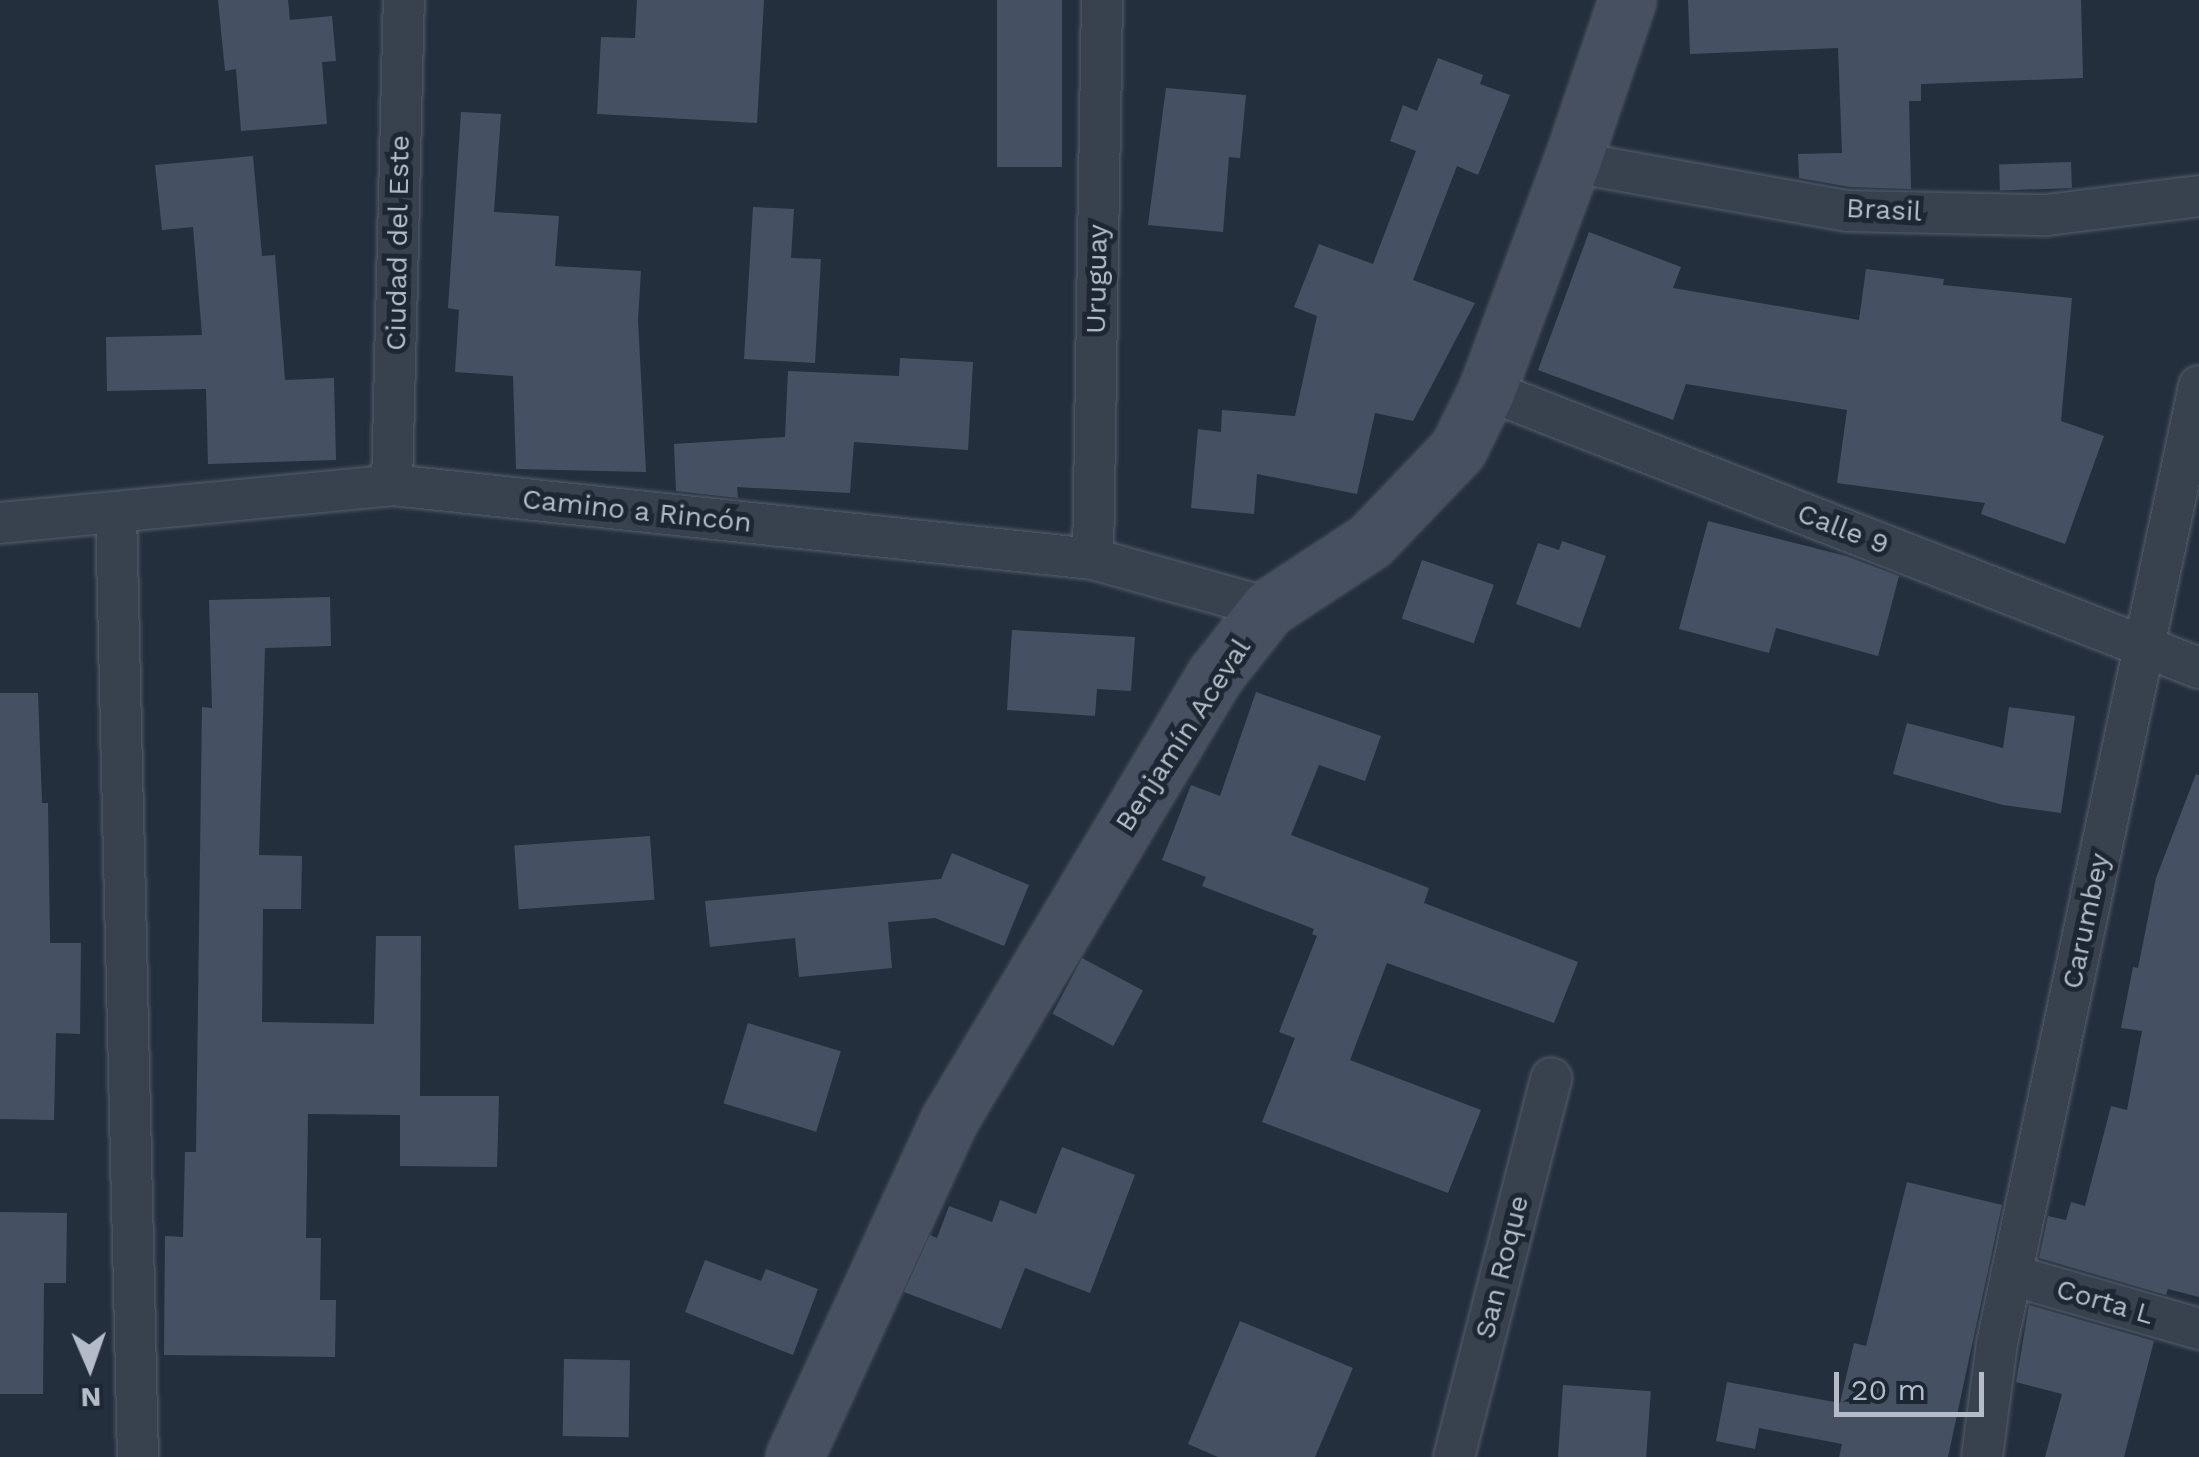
<!DOCTYPE html>
<meta charset="utf-8">
<style>
body{margin:0}
#map{position:relative;width:2199px;height:1457px;overflow:hidden;background:#242f3e;font-family:"Work Sans",sans-serif}
div>[style]{position:absolute}
[style*='--x']{left:calc(var(--x)*1px);top:calc(var(--y)*1px);width:calc(var(--w)*1px);rotate:calc(var(--a)*1deg)}
.building>*{inset:0;background:#455162;transform-origin:0 0}
.roads{filter:drop-shadow(0 0 2px #565f6c) drop-shadow(0 0 2px #565f6c)}
.street>*{height:40px;margin:-20px;padding:0 20px;transform-origin:20px;border-radius:20px;background:#38414e}
.secondary>*{height:55px;margin:-27.5px;padding:0 27.5px;transform-origin:27.5px;border-radius:27.5px;background:#465061}
span{translate:-50% -50%;white-space:nowrap;text-align:center;line-height:1.15;-webkit-text-stroke:10px #1d2633;paint-order:stroke}
.street-label{font-size:28px;color:#b4bcc9}
.north{position:absolute;left:40px;top:1317px;width:100px;height:100px;-webkit-text-stroke:8px #1d2633;paint-order:stroke;rotate:178deg;font-size:28px;font-weight:700;line-height:40px;text-align:center;color:#b4bcc9}
.north::after{content:'';display:block;margin:auto;width:35px;height:45px;background:#b4bcc9;clip-path:polygon(50% 0,100% 100%,50% 72%,0 100%)}
.scale{position:absolute;left:1834px;top:1372px;width:150px;height:45px;box-sizing:border-box;border:5px solid #b4bcc9;border-top:0;padding-left:12px;font-size:30px;line-height:35px;white-space:nowrap;color:#b4bcc9;-webkit-text-stroke:8px #1d2633;paint-order:stroke}
</style>
<div id="map">
<div class="building">
<i style="clip-path:polygon(218px 0,288px 0,290px 20px,332px 16px,336px 61px,322px 62px,327px 124px,241px 131px,236px 69px,225px 71px)"></i>
<i style="clip-path:polygon(637px 0,764px 0,757px 123px,597px 114px,601px 37px,635px 38px)"></i>
<i style="left:997px;top:0;width:65px;height:167px"></i>
<i style="clip-path:polygon(1688px 0,2081px 0,2083px 78px,1921px 84px,1921px 101px,1909px 101px,1911px 189px,1850px 187px,1799px 178px,1798px 154px,1842px 153px,1838px 48px,1690px 54px)"></i>
<i style="clip-path:polygon(1438px 58px,1483px 75px,1480px 84px,1510px 95px,1478px 175px,1457px 166px,1413px 280px,1475px 303px,1413px 421px,1375px 413px,1357px 494px,1257px 474px,1254px 514px,1191px 508px,1198px 429px,1221px 432px,1222px 410px,1295px 416px,1317px 316px,1294px 307px,1319px 244px,1373px 264px,1416px 151px,1390px 141px,1403px 105px,1417px 111px)"></i>
<i style="clip-path:polygon(1166px 88px,1246px 95px,1240px 158px,1229px 157px,1223px 232px,1148px 225px)"></i>
<i style="clip-path:polygon(461px 112px,501px 114px,494px 212px,559px 216px,555px 266px,641px 271px,638px 320px,646px 472px,516px 469px,513px 376px,455px 372px,459px 310px,448px 308px)"></i>
<i style="clip-path:polygon(253px 156px,262px 256px,275px 255px,285px 380px,334px 378px,336px 460px,208px 464px,206px 389px,107px 391px,106px 337px,202px 335px,193px 227px,162px 230px,155px 165px)"></i>
<i style="left:2071px;top:162px;width:26px;height:72px;rotate:88deg"></i>
<i style="clip-path:polygon(753px 207px,794px 209px,791px 258px,821px 259px,815px 363px,744px 359px)"></i>
<i style="clip-path:polygon(1589px 232px,1681px 267px,1673px 288px,1859px 320px,1866px 269px,1944px 279px,1943px 285px,2072px 298px,2061px 421px,2104px 436px,2065px 544px,1981px 514px,1985px 503px,1837px 483px,1847px 410px,1686px 384px,1673px 420px,1538px 370px)"></i>
<i style="clip-path:polygon(900px 358px,973px 362px,968px 450px,854px 442px,850px 493px,737px 487px,738px 498px,676px 491px,674px 444px,785px 437px,788px 371px,899px 376px)"></i>
<i style="clip-path:polygon(1708px 521px,1846px 556px,1899px 576px,1878px 656px,1776px 628px,1769px 653px,1679px 629px)"></i>
<i style="clip-path:polygon(1562px 541px,1606px 556px,1580px 628px,1516px 604px,1538px 543px,1559px 550px)"></i>
<i style="left:1422px;top:560px;width:76px;height:62px;rotate:19deg"></i>
<i style="clip-path:polygon(330px 597px,331px 646px,265px 648px,259px 855px,302px 856px,301px 909px,263px 909px,262px 1022px,374px 1024px,376px 936px,421px 936px,420px 1096px,499px 1096px,497px 1167px,400px 1166px,400px 1115px,308px 1114px,306px 1238px,321px 1238px,320px 1300px,336px 1300px,335px 1357px,164px 1355px,165px 1236px,183px 1237px,185px 1152px,196px 1152px,202px 707px,212px 708px,209px 600px)"></i>
<i style="clip-path:polygon(1012px 630px,1135px 637px,1131px 691px,1097px 689px,1095px 716px,1007px 710px)"></i>
<i style="clip-path:polygon(1256px 692px,1381px 736px,1365px 781px,1319px 765px,1291px 835px,1429px 888px,1424px 903px,1578px 962px,1554px 1023px,1387px 963px,1350px 1060px,1481px 1110px,1448px 1193px,1262px 1122px,1295px 1038px,1279px 1032px,1317px 936px,1312px 934px,1314px 929px,1202px 886px,1206px 877px,1162px 860px,1191px 785px,1220px 796px)"></i>
<i style="clip-path:polygon(0 693px,38px 693px,42px 803px,48px 803px,50px 943px,81px 943px,80px 1034px,56px 1033px,54px 1120px,0 1119px)"></i>
<i style="clip-path:polygon(2009px 707px,2075px 716px,2061px 813px,2003px 805px,1893px 774px,1907px 723px,2003px 748px)"></i>
<i style="clip-path:polygon(2196px 774px,2199px 775px,2199px 1297px,2168px 1289px,2166px 1295px,2039px 1258px,2048px 1216px,2066px 1220px,2071px 1202px,2085px 1206px,2111px 1106px,2127px 1110px,2142px 1031px,2121px 1028px,2133px 967px,2138px 968px,2156px 878px)"></i>
<i style="left:650px;top:836px;width:64px;height:136px;rotate:86deg"></i>
<i style="clip-path:polygon(952px 853px,1029px 885px,1004px 946px,935px 918px,888px 922px,892px 968px,799px 977px,795px 938px,710px 947px,705px 901px,941px 879px)"></i>
<i style="left:1082px;top:958px;width:69px;height:63px;rotate:28deg"></i>
<i style="left:748px;top:1023px;width:97px;height:84px;rotate:17deg"></i>
<i style="clip-path:polygon(1062px 1147px,1135px 1175px,1090px 1293px,1025px 1268px,1001px 1329px,904px 1292px,930px 1235px,937px 1238px,949px 1206px,992px 1222px,1000px 1200px,1036px 1214px)"></i>
<i style="clip-path:polygon(1907px 1182px,2002px 1205px,1948px 1457px,1839px 1457px,1842px 1444px,1759px 1428px,1755px 1449px,1716px 1441px,1727px 1382px,1840px 1403px,1854px 1343px,1866px 1346px)"></i>
<i style="clip-path:polygon(0 1212px,67px 1213px,66px 1283px,44px 1283px,43px 1394px,0 1394px)"></i>
<i style="clip-path:polygon(705px 1260px,761px 1281px,766px 1269px,818px 1289px,793px 1355px,685px 1312px)"></i>
<i style="clip-path:polygon(2029px 1305px,2154px 1341px,2124px 1457px,2045px 1457px,2062px 1394px,2016px 1382px)"></i>
<i style="clip-path:polygon(1240px 1321px,1353px 1368px,1315px 1457px,1218px 1457px,1188px 1444px)"></i>
<i style="left:564px;top:1359px;width:66px;height:77px;rotate:1deg"></i>
<i style="left:1563px;top:1385px;width:88px;height:72px;rotate:4deg"></i>
</div>
<div class="roads">
<div class="street">
<i style="--x:1572;--y:162;--w:280;--a:10.1"></i>
<i style="--x:1848;--y:211;--w:199;--a:1.2"></i>
<i style="--x:2047;--y:215;--w:153;--a:-7.1"></i>
<i style="--x:1487;--y:390;--w:764;--a:21.33"></i>
<i style="--x:392;--y:485;--w:485;--a:-88.6"></i>
<i style="--x:116;--y:512;--w:945;--a:88.67"></i>
<i style="--x:0;--y:523;--w:394;--a:-5.5"></i>
<i style="--x:392;--y:485;--w:705;--a:6.03"></i>
<i style="--x:1093;--y:559;--w:182;--a:15.6"></i>
<i style="--x:1093;--y:559;--w:559;--a:-89.08"></i>
<i style="--x:2011;--y:1275;--w:196;--a:16"></i>
<i style="--x:1454;--y:1457;--w:391;--a:-75.6"></i>
<i style="--x:1982;--y:1457;--w:115;--a:-82.5"></i>
<i style="--x:1997;--y:1343;--w:978;--a:-78.08"></i>
</div>
<div class="secondary">
<i style="--x:794;--y:1457;--w:371;--a:-65.3"></i>
<i style="--x:949;--y:1120;--w:518;--a:-59.13"></i>
<i style="--x:1215;--y:675;--w:85;--a:-51.7"></i>
<i style="--x:1268;--y:608;--w:122;--a:-33.3"></i>
<i style="--x:1370;--y:541;--w:127;--a:-46.3"></i>
<i style="--x:1458;--y:449;--w:66;--a:-63.8"></i>
<i style="--x:1487;--y:390;--w:243;--a:-69.6"></i>
<i style="--x:1572;--y:162;--w:171;--a:-71.2"></i>
</div>
</div>
<div class="street-label">
<span style="left:1884px;top:210px;rotate:3deg">Brasil</span>
<span style="left:398px;top:243px;rotate:-89deg">Ciudad del Este</span>
<span style="left:1097px;top:279px;rotate:-89deg">Uruguay</span>
<span style="left:637px;top:511px;rotate:6deg">Camino a Rincón</span>
<span style="left:1843px;top:529px;rotate:21deg">Calle 9</span>
<span style="left:1183px;top:735px;rotate:-57deg">Benjamín Aceval</span>
<span style="left:2086px;top:921px;rotate:-78deg">Carumbey</span>
<span style="left:1502px;top:1267px;rotate:-76deg">San Roque</span>
<span style="left:2105px;top:1302px;rotate:16deg">Corta L</span>
</div>
<div class="north">N</div>
<div class="scale">20 m</div>
</div>
